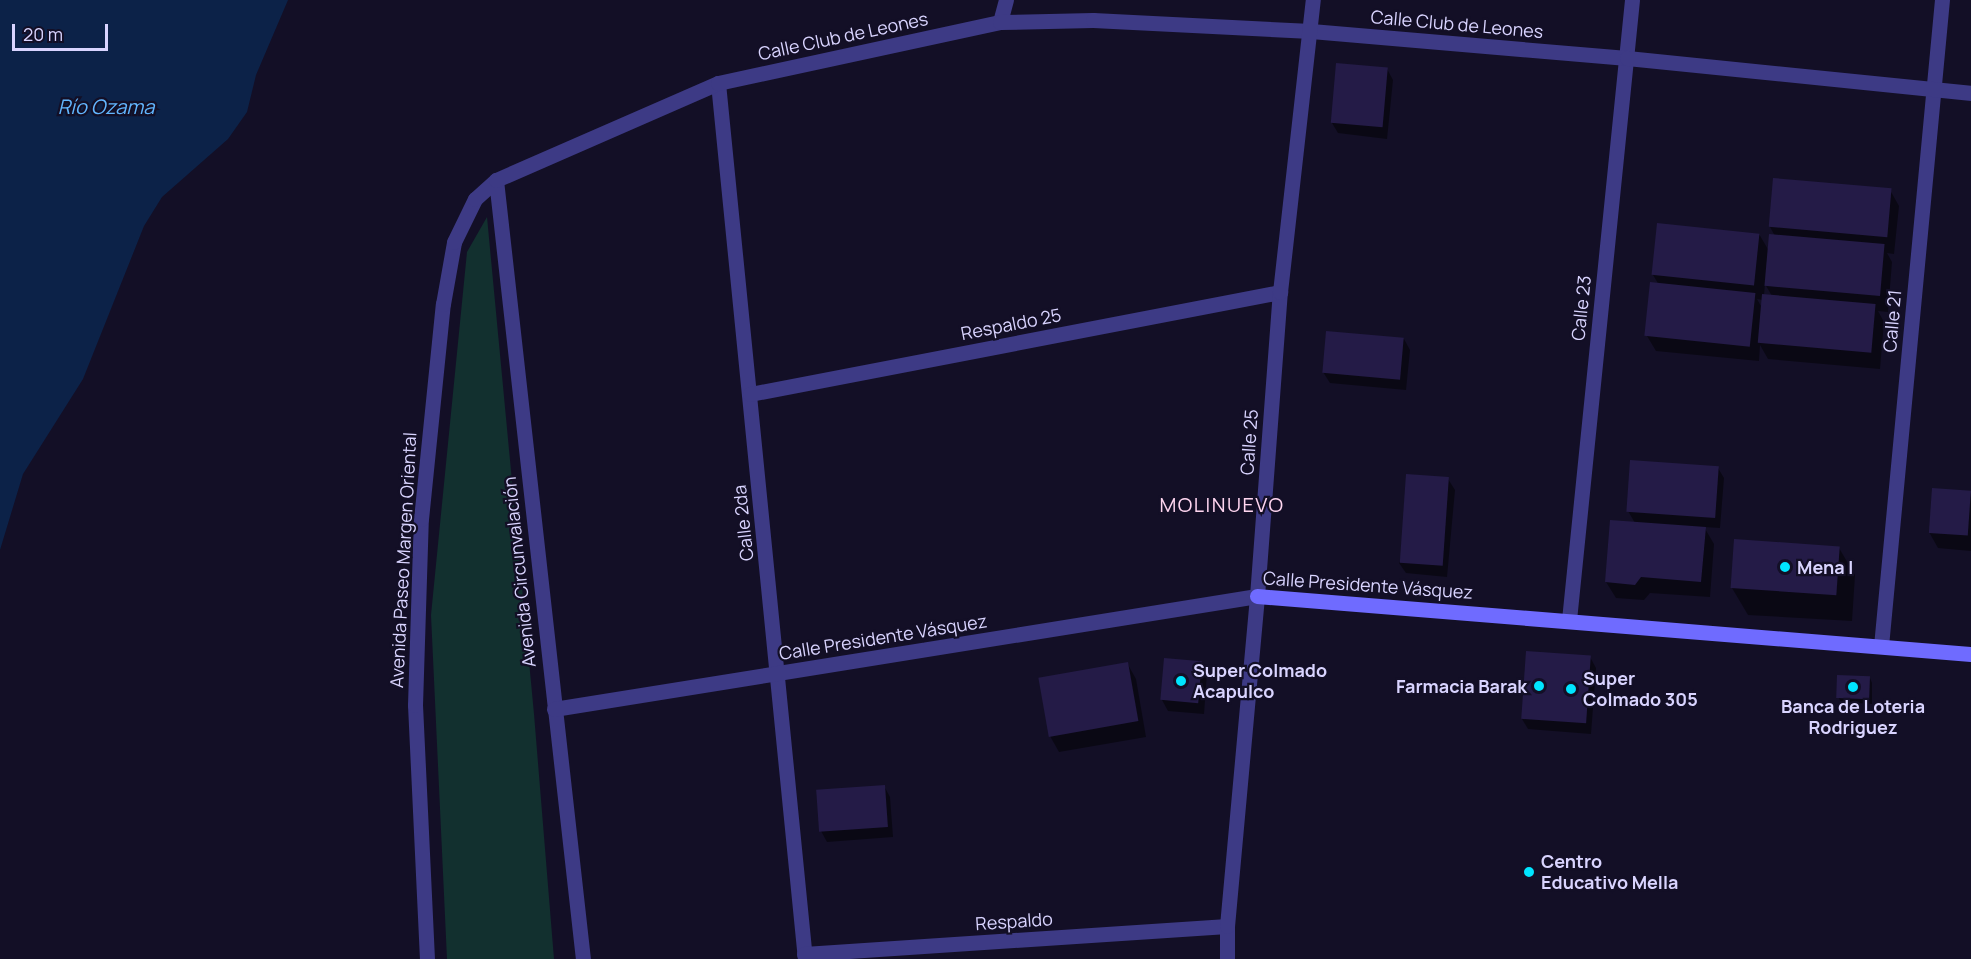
<!DOCTYPE html>
<meta charset="utf-8">
<style>
body{margin:0}
#map{position:relative;width:1971px;height:959px;overflow:hidden;background:#130f26;font-family:Manrope,sans-serif}
div>[style]{position:absolute}
[style*='--x']{left:calc(var(--x)*1px);top:calc(var(--y)*1px);width:calc(var(--w)*1px);rotate:calc(var(--a)*1deg)}
.green>*{inset:0;background:#12302f}
.water>*{inset:0;background:#0c2248}
.shadow>*{inset:0;background:#0007}
.building>*{inset:0;background:#241b47;transform-origin:0 0}
.lane>*{height:15px;margin:-7.5px;padding:0 7.5px;transform-origin:7.5px;border-radius:7.5px;background:#3d3a85}
.street>*{height:15px;margin:-7.5px;padding:0 7.5px;transform-origin:7.5px;border-radius:7.5px;background:#3d3a85}
.secondary>*{height:15px;margin:-7.5px;padding:0 7.5px;transform-origin:7.5px;border-radius:7.5px;background:#6f6bff}
.dots>*{width:16px;height:16px;translate:-50% -50%;box-sizing:border-box;border:3px solid #130f26;border-radius:50%}
span{translate:-50% -50%;white-space:nowrap;text-align:center;line-height:1.15;-webkit-text-stroke:4.5px #130f26;paint-order:stroke}
.street-label{font-size:18px;color:#d9d4ff}
.poi-label{font-size:18px;color:#d9d4ff;font-weight:700}
.left{translate:0 -50%;text-align:left}
.right{translate:-100% -50%;text-align:right}
.water-label{font-size:20px;color:#62b6ff;font-style:italic}
.neighbourhood-label{font-size:20px;color:#ffd6f0;letter-spacing:1.5px}
.scale{position:absolute;left:12px;top:24px;width:96px;height:27px;box-sizing:border-box;border:3px solid #d9d4ff;border-top:0;padding-left:8px;font-size:18px;line-height:21px;white-space:nowrap;color:#d9d4ff;-webkit-text-stroke:4px #130f26;paint-order:stroke}
</style>
<div id="map">
<div class="green">
<i style="clip-path:polygon(487px 217px,534px 714px,554px 959px,447px 959px,431px 615px,467px 252px)"></i>
</div>
<div class="water">
<i style="clip-path:polygon(0 0,288px 0,256px 75px,247px 112px,228px 139px,162px 197px,144px 226px,83px 379px,23px 474px,0 550px)"></i>
</div>
<div class="shadow">
<i style="clip-path:polygon(1387px 69px,1393px 80px,1387px 139px,1338px 133px,1332px 123px)"></i>
<i style="clip-path:polygon(evenodd,1890px 190px,1899px 206px,1894px 254px,1887px 253px,1892px 262px,1888px 312px,1878px 311px,1884px 322px,1880px 369px,1768px 359px,1760px 345px,1759px 361px,1656px 351px,1647px 336px,1659px 285px,1653px 275px,1759px 234px,1769px 251px,1775px 236px,1770px 227px,1890px 190px,1765px 284px,1772px 296px,1764px 295px,1765px 284px,1890px 190px,1757px 299px,1763px 300px,1762px 308px,1757px 299px)"></i>
<i style="clip-path:polygon(1404px 339px,1410px 350px,1406px 390px,1330px 383px,1323px 372px)"></i>
<i style="clip-path:polygon(1718px 468px,1724px 478px,1720px 528px,1704px 527px,1714px 544px,1710px 597px,1650px 593px,1644px 600px,1616px 598px,1606px 582px,1635px 523px,1628px 511px)"></i>
<i style="clip-path:polygon(1448px 479px,1455px 490px,1447px 577px,1406px 573px,1399px 563px)"></i>
<i style="clip-path:polygon(1971px 493px,1971px 551px,1938px 548px,1929px 532px)"></i>
<i style="clip-path:polygon(1839px 548px,1855px 575px,1852px 621px,1748px 615px,1732px 588px)"></i>
<i style="clip-path:polygon(1590px 657px,1596px 668px,1591px 734px,1528px 729px,1522px 719px)"></i>
<i style="clip-path:polygon(1127px 663px,1136px 679px,1146px 737px,1059px 752px,1050px 736px)"></i>
<i style="clip-path:polygon(1201px 663px,1207px 673px,1204px 714px,1168px 711px,1162px 700px)"></i>
<i style="clip-path:polygon(1870px 678px,1872px 683px,1872px 704px,1841px 702px,1838px 697px)"></i>
<i style="clip-path:polygon(884px 786px,890px 797px,893px 837px,827px 842px,821px 831px)"></i>
</div>
<div class="building">
<i style="left:1336px;top:63px;width:52px;height:60px;rotate:5deg"></i>
<i style="left:1773px;top:178px;width:119px;height:49px;rotate:5deg"></i>
<i style="left:1657px;top:223px;width:103px;height:52px;rotate:6deg"></i>
<i style="left:1769px;top:234px;width:116px;height:52px;rotate:5deg"></i>
<i style="left:1650px;top:282px;width:106px;height:54px;rotate:6deg"></i>
<i style="left:1762px;top:294px;width:114px;height:49px;rotate:5deg"></i>
<i style="left:1326px;top:331px;width:78px;height:42px;rotate:5deg"></i>
<i style="left:1630px;top:460px;width:89px;height:52px;rotate:4deg"></i>
<i style="left:1406px;top:474px;width:43px;height:89px;rotate:4deg"></i>
<i style="left:1932px;top:488px;width:39px;height:45px;rotate:4deg"></i>
<i style="clip-path:polygon(1610px 520px,1706px 527px,1701px 582px,1641px 577px,1635px 585px,1605px 582px)"></i>
<i style="left:1734px;top:539px;width:106px;height:49px;rotate:4deg"></i>
<i style="left:1526px;top:651px;width:65px;height:68px;rotate:4deg"></i>
<i style="left:1164px;top:658px;width:38px;height:42px;rotate:5deg"></i>
<i style="left:1128px;top:662px;width:60px;height:91px;rotate:80deg"></i>
<i style="left:1837px;top:675px;width:33px;height:23px;rotate:2deg"></i>
<i style="left:885px;top:785px;width:42px;height:69px;rotate:86deg"></i>
</div>
<div class="lane">
<i style="--x:1000;--y:22;--w:23;--a:-75"></i>
</div>
<div class="street">
<i style="--x:718;--y:83;--w:880;--a:84.33"></i>
<i style="--x:496;--y:180;--w:784;--a:83.63"></i>
<i style="--x:750;--y:394;--w:540;--a:-10.89"></i>
<i style="--x:1569;--y:620;--w:623;--a:-84.2"></i>
<i style="--x:1881;--y:646;--w:649;--a:-84.61"></i>
<i style="--x:554;--y:709;--w:712;--a:-9.13"></i>
<i style="--x:804;--y:954;--w:424;--a:-3.8"></i>
<i style="--x:427;--y:959;--w:254;--a:-92.7"></i>
<i style="--x:415;--y:705;--w:186;--a:-88.2"></i>
<i style="--x:421;--y:519;--w:216;--a:-84.2"></i>
<i style="--x:443;--y:304;--w:63;--a:-79.9"></i>
<i style="--x:454;--y:242;--w:48;--a:-64"></i>
<i style="--x:475;--y:199;--w:28;--a:-42"></i>
<i style="--x:496;--y:180;--w:242;--a:-23.6"></i>
<i style="--x:718;--y:83;--w:289;--a:-12.2"></i>
<i style="--x:1000;--y:22;--w:93;--a:-1.2"></i>
<i style="--x:1093;--y:20;--w:218;--a:2.9"></i>
<i style="--x:1311;--y:31;--w:317;--a:4.9"></i>
<i style="--x:1627;--y:58;--w:346;--a:5.8"></i>
<i style="--x:1227;--y:959;--w:33;--a:-90"></i>
<i style="--x:1227;--y:926;--w:331;--a:-84.8"></i>
<i style="--x:1257;--y:596;--w:305;--a:-85.7"></i>
<i style="--x:1280;--y:292;--w:294;--a:-83.6"></i>
</div>
<div class="secondary">
<i style="--x:1257;--y:596;--w:716;--a:4.64"></i>
</div>
<div class="dots">
<i style="left:1785px;top:567px;background:#00e5ff"></i>
<i style="left:1181px;top:681px;background:#00e5ff"></i>
<i style="left:1539px;top:686px;background:#00e5ff"></i>
<i style="left:1853px;top:687px;background:#00e5ff"></i>
<i style="left:1571px;top:689px;background:#00e5ff"></i>
<i style="left:1529px;top:872px;background:#00e5ff"></i>
</div>
<div class="street-label">
<span style="left:1457px;top:24px;rotate:5deg">Calle Club de Leones</span>
<span style="left:843px;top:36px;rotate:-12deg">Calle Club de Leones</span>
<span style="left:1581px;top:308px;rotate:-84deg">Calle 23</span>
<span style="left:1892px;top:321px;rotate:-85deg">Calle 21</span>
<span style="left:1011px;top:324px;rotate:-11deg">Respaldo 25</span>
<span style="left:1249px;top:442px;rotate:-86deg">Calle 25</span>
<span style="left:743px;top:523px;rotate:-96deg">Calle 2da</span>
<span style="left:403px;top:560px;rotate:-87deg">Avenida Paseo Margen Oriental</span>
<span style="left:519px;top:572px;rotate:-96deg">Avenida Circunvalación</span>
<span style="left:1368px;top:585px;rotate:4deg">Calle Presidente Vásquez</span>
<span style="left:883px;top:637px;rotate:-9deg">Calle Presidente Vásquez</span>
<span style="left:1014px;top:921px;rotate:-4deg">Respaldo</span>
</div>
<div class="poi-label">
<span class="left" style="left:1797px;top:567px">Mena I</span>
<span class="left" style="left:1193px;top:681px">Super Colmado<br>Acapulco</span>
<span class="left" style="left:1583px;top:689px">Super<br>Colmado 305</span>
<span class="right" style="left:1527px;top:686px">Farmacia Barak</span>
<span style="left:1853px;top:717px">Banca de Loteria<br>Rodriguez</span>
<span class="left" style="left:1541px;top:872px">Centro<br>Educativo Mella</span>
</div>
<div class="water-label">
<span style="left:106px;top:106px">Río Ozama</span>
</div>
<div class="neighbourhood-label">
<span style="left:1222px;top:504px">MOLINUEVO</span>
</div>
<div class="scale">20 m</div>
</div>
